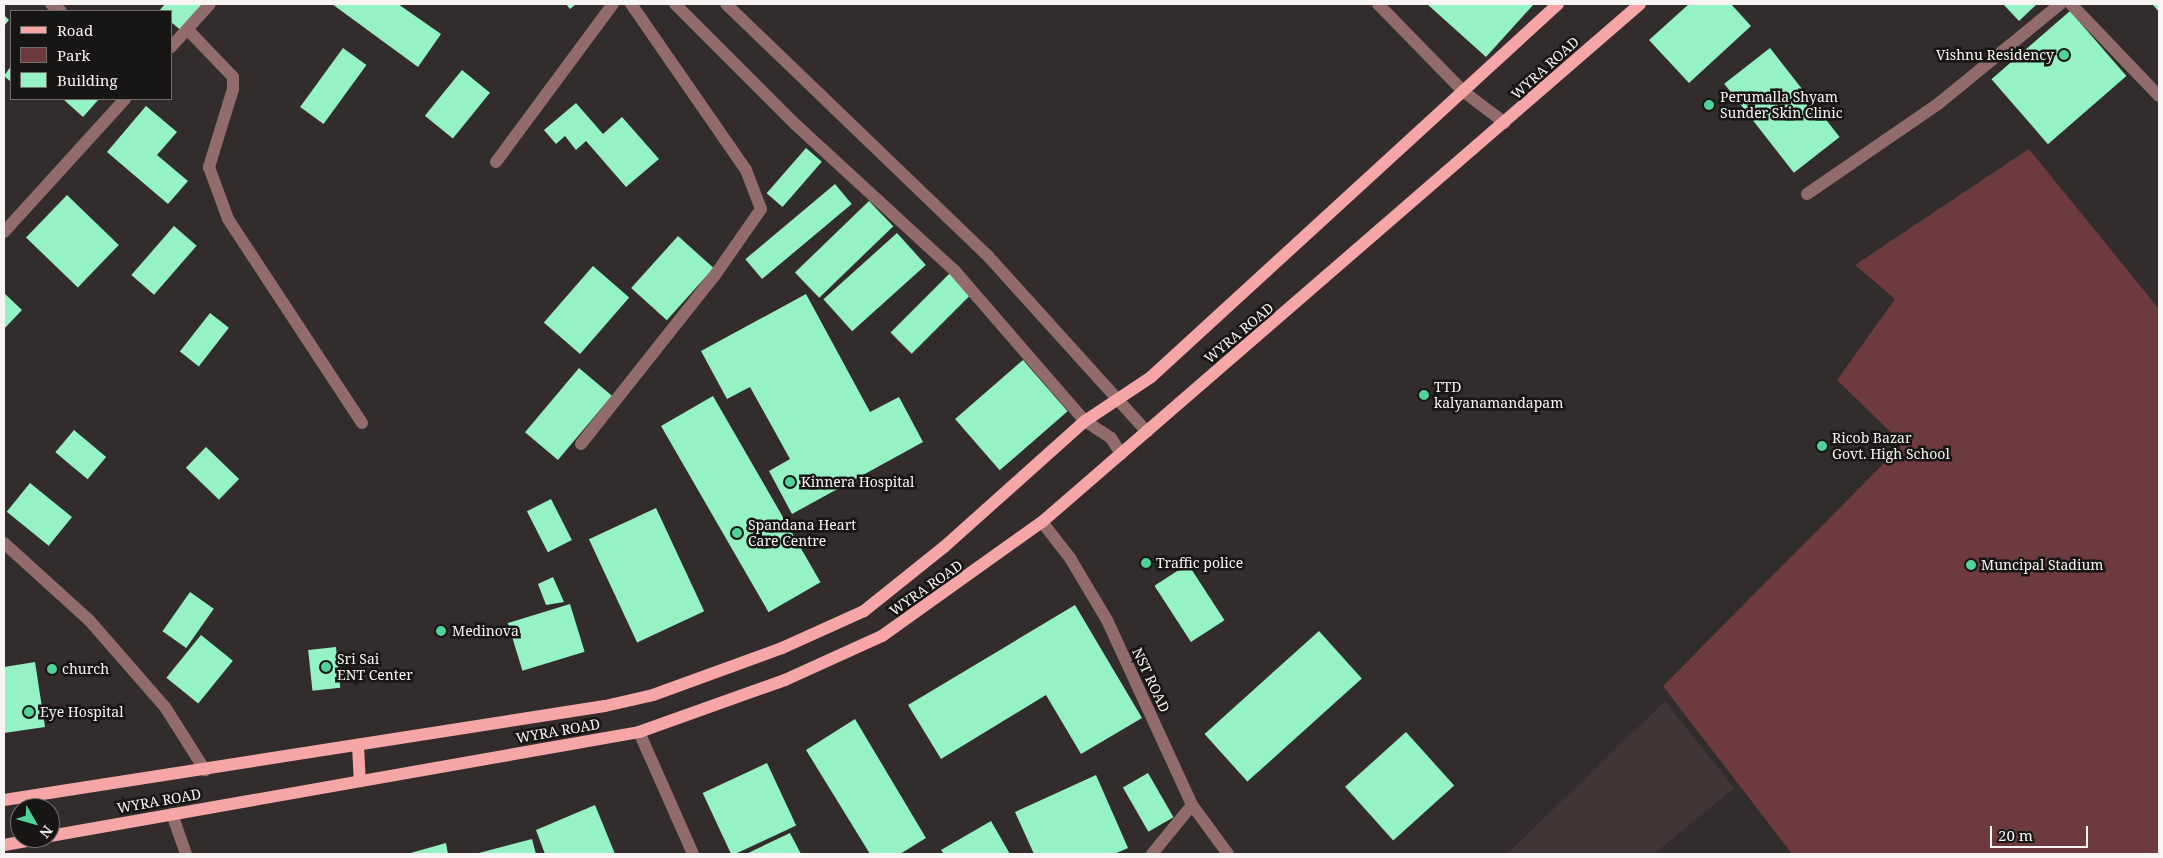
<!DOCTYPE html>
<style>
body{margin:0}
#map{position:relative;width:2163px;height:858px;overflow:hidden;background:#322c2c;font-family:"Noto Serif",serif}
div>[style]{position:absolute}
[style*='--x']{left:calc(var(--x)*1px);top:calc(var(--y)*1px);width:calc(var(--w)*1px);rotate:calc(var(--a)*1deg)}
.built>*{inset:0;background:#423535}
.green>*{inset:0;background:#6d3b3d}
.building>*{inset:0;background:#95f2c2;transform-origin:0 0}
.minor>*{height:12px;margin:-6px;padding:0 6px;transform-origin:6px;border-radius:6px;background:#926b6b}
.tertiary>*{height:12px;margin:-6px;padding:0 6px;transform-origin:6px;border-radius:6px;background:#926b6b}
.primary>*{height:12px;margin:-6px;padding:0 6px;transform-origin:6px;border-radius:6px;background:#f7a6a8}
.dots>*{width:14px;height:14px;translate:-50% -50%;box-sizing:border-box;border:2px solid #181515;border-radius:50%}
span{translate:-50% -50%;white-space:nowrap;text-align:center;line-height:1.15;-webkit-text-stroke:5px #181515;paint-order:stroke}
.poi-label{font-size:14px;color:#f8f4f3}
.right{translate:-100% -50%;text-align:right}
.left{translate:0 -50%;text-align:left}
.street-label{font-size:14px;color:#f8f4f3}
.frame{position:absolute;inset:0;border:5px solid #f8f4f3;pointer-events:none}
.legend{position:absolute;left:10px;top:10px;width:162px;height:90px;box-sizing:border-box;background:#181515;border:1px solid #726e6e;margin:0;padding:6px 9px;list-style:none;font-size:15px;color:#f8f4f3}
.legend li{display:flex;align-items:center;gap:10px;height:25px}
.legend b{width:25px;border:1px solid #726e6e}
.north{position:absolute;left:10px;top:798px;width:50px;height:50px;box-sizing:border-box;background:#181515;border:1px solid #726e6e;border-radius:50%;rotate:128deg;font-size:14px;font-weight:700;line-height:20px;text-align:center;color:#f8f4f3}
.north::after{content:'';display:block;margin:auto;width:18px;height:22px;background:#50d398;clip-path:polygon(50% 0,100% 100%,50% 72%,0 100%)}
.scale{position:absolute;left:1990px;top:826px;width:98px;height:22px;box-sizing:border-box;border:2px solid #f8f4f3;border-top:0;padding-left:6px;font-size:15px;line-height:18px;white-space:nowrap;color:#f8f4f3;-webkit-text-stroke:4px #181515;paint-order:stroke}
</style>
<div id="map">
<div class="built">
<i style="clip-path:polygon(1665px 701px,1734px 788px,1654px 854px,1507px 854px)"></i>
</div>
<div class="green">
<i style="clip-path:polygon(2029px 149px,2159px 309px,2159px 854px,1792px 854px,1663px 686px,1903px 444px,1837px 380px,1895px 299px,1855px 265px)"></i>
</div>
<div class="building">
<i style="clip-path:polygon(165px 4px,205px 4px,183px 32px,171px 22px,171px 11px,159px 11px)"></i>
<i style="clip-path:polygon(332px 4px,398px 4px,441px 34px,418px 67px)"></i>
<i style="clip-path:polygon(566px 4px,576px 4px,570px 9px)"></i>
<i style="clip-path:polygon(1427px 4px,1534px 4px,1486px 57px)"></i>
<i style="clip-path:polygon(1689px 4px,1731px 4px,1751px 26px,1689px 83px,1649px 40px)"></i>
<i style="clip-path:polygon(2003px 4px,2037px 4px,2019px 21px)"></i>
<i style="clip-path:polygon(2155px 4px,2159px 4px,2159px 12px,2153px 5px)"></i>
<i style="left:2070px;top:11px;width:86px;height:104px;rotate:49deg"></i>
<i style="clip-path:polygon(4px 15px,9px 20px,4px 26px)"></i>
<i style="left:343px;top:48px;width:29px;height:73px;rotate:36deg"></i>
<i style="left:1770px;top:48px;width:113px;height:58px;rotate:52deg"></i>
<i style="clip-path:polygon(11px 66px,11px 82px,4px 76px)"></i>
<i style="left:462px;top:70px;width:36px;height:59px;rotate:39deg"></i>
<i style="clip-path:polygon(63px 99px,99px 99px,83px 117px)"></i>
<i style="clip-path:polygon(576px 103px,603px 134px,622px 117px,659px 159px,626px 187px,586px 141px,576px 150px,565px 136px,556px 144px,544px 130px)"></i>
<i style="clip-path:polygon(146px 106px,177px 132px,157px 155px,188px 181px,168px 204px,107px 152px)"></i>
<i style="left:806px;top:148px;width:21px;height:60px;rotate:41deg"></i>
<i style="left:835px;top:184px;width:26px;height:117px;rotate:50deg"></i>
<i style="left:67px;top:195px;width:72px;height:59px;rotate:44deg"></i>
<i style="left:869px;top:201px;width:35px;height:103px;rotate:46deg"></i>
<i style="left:174px;top:226px;width:30px;height:65px;rotate:41deg"></i>
<i style="left:897px;top:233px;width:43px;height:99px;rotate:48deg"></i>
<i style="left:678px;top:236px;width:48px;height:70px;rotate:42deg"></i>
<i style="left:593px;top:266px;width:48px;height:75px;rotate:41deg"></i>
<i style="left:952px;top:271px;width:30px;height:87px;rotate:45deg"></i>
<i style="clip-path:polygon(4px 293px,22px 310px,4px 329px)"></i>
<i style="clip-path:polygon(806px 294px,870px 412px,899px 397px,923px 442px,792px 514px,769px 471px,790px 459px,750px 387px,727px 399px,701px 351px)"></i>
<i style="left:210px;top:313px;width:24px;height:49px;rotate:38deg"></i>
<i style="left:1023px;top:360px;width:68px;height:90px;rotate:49deg"></i>
<i style="left:579px;top:368px;width:43px;height:84px;rotate:40deg"></i>
<i style="left:713px;top:396px;width:215px;height:60px;rotate:60deg"></i>
<i style="left:74px;top:430px;width:42px;height:29px;rotate:40deg"></i>
<i style="left:206px;top:447px;width:46px;height:29px;rotate:44deg"></i>
<i style="left:30px;top:483px;width:54px;height:37px;rotate:39deg"></i>
<i style="left:551px;top:499px;width:46px;height:27px;rotate:63deg"></i>
<i style="left:656px;top:508px;width:114px;height:74px;rotate:65deg"></i>
<i style="left:1188px;top:564px;width:67px;height:40px;rotate:57deg"></i>
<i style="clip-path:polygon(553px 577px,564px 602px,546px 605px,538px 584px)"></i>
<i style="left:190px;top:592px;width:29px;height:48px;rotate:35deg"></i>
<i style="left:570px;top:604px;width:50px;height:65px;rotate:73deg"></i>
<i style="clip-path:polygon(1075px 605px,1142px 718px,1081px 754px,1046px 695px,941px 759px,908px 705px)"></i>
<i style="left:1319px;top:631px;width:64px;height:154px;rotate:48deg"></i>
<i style="left:201px;top:635px;width:41px;height:55px;rotate:39deg"></i>
<i style="left:336px;top:647px;width:41px;height:28px;rotate:84deg"></i>
<i style="clip-path:polygon(35px 662px,45px 727px,4px 733px,4px 667px)"></i>
<i style="clip-path:polygon(855px 719px,926px 838px,900px 854px,870px 854px,806px 750px)"></i>
<i style="left:1406px;top:732px;width:72px;height:82px;rotate:48deg"></i>
<i style="left:767px;top:763px;width:69px;height:71px;rotate:65deg"></i>
<i style="left:1148px;top:773px;width:51px;height:29px;rotate:60deg"></i>
<i style="clip-path:polygon(1096px 775px,1128px 848px,1114px 854px,1034px 854px,1015px 812px)"></i>
<i style="clip-path:polygon(595px 805px,615px 854px,545px 854px,536px 830px)"></i>
<i style="clip-path:polygon(991px 821px,1010px 854px,944px 854px,941px 850px)"></i>
<i style="clip-path:polygon(790px 833px,801px 854px,746px 854px)"></i>
<i style="clip-path:polygon(532px 839px,536px 854px,475px 854px)"></i>
<i style="clip-path:polygon(446px 843px,448px 854px,407px 854px)"></i>
</div>
<div class="minor">
<i style="--x:51;--y:4;--w:12;--a:35"></i>
<i style="--x:1378;--y:4;--w:123;--a:45.7"></i>
<i style="--x:1464;--y:92;--w:51;--a:37.1"></i>
<i style="--x:188;--y:30;--w:65;--a:46.2"></i>
<i style="--x:233;--y:77;--w:12;--a:90"></i>
<i style="--x:233;--y:89;--w:82;--a:107.1"></i>
<i style="--x:209;--y:167;--w:55;--a:69.9"></i>
<i style="--x:228;--y:219;--w:244;--a:56.7"></i>
<i style="--x:171;--y:47;--w:58;--a:-47.8"></i>
<i style="--x:496;--y:162;--w:197;--a:-53.5"></i>
<i style="--x:1807;--y:194;--w:159;--a:-34.5"></i>
<i style="--x:1938;--y:104;--w:158;--a:-39.3"></i>
<i style="--x:4;--y:232;--w:180;--a:-47.7"></i>
<i style="--x:581;--y:444;--w:216;--a:-51.6"></i>
<i style="--x:715;--y:275;--w:80;--a:-55.1"></i>
<i style="--x:761;--y:209;--w:42;--a:-111"></i>
<i style="--x:746;--y:170;--w:202;--a:-124.7"></i>
<i style="--x:4;--y:543;--w:115;--a:42.2"></i>
<i style="--x:89;--y:620;--w:116;--a:48.9"></i>
<i style="--x:165;--y:707;--w:75;--a:57.6"></i>
<i style="--x:639;--y:732;--w:133;--a:66.1"></i>
<i style="--x:172;--y:814;--w:42;--a:70.7"></i>
<i style="--x:1152;--y:854;--w:63;--a:-50.8"></i>
</div>
<div class="tertiary">
<i style="--x:675;--y:4;--w:170;--a:45"></i>
<i style="--x:795;--y:124;--w:216;--a:42.6"></i>
<i style="--x:954;--y:270;--w:200;--a:49.1"></i>
<i style="--x:1085;--y:421;--w:31;--a:33"></i>
<i style="--x:1111;--y:438;--w:19;--a:58"></i>
<i style="--x:726;--y:4;--w:364;--a:43.9"></i>
<i style="--x:988;--y:256;--w:237;--a:47.9"></i>
<i style="--x:2071;--y:4;--w:127;--a:46.3"></i>
<i style="--x:1042;--y:522;--w:46;--a:52.1"></i>
<i style="--x:1070;--y:558;--w:72;--a:59.2"></i>
<i style="--x:1107;--y:620;--w:204;--a:65.3"></i>
<i style="--x:1192;--y:805;--w:61;--a:53.7"></i>
</div>
<div class="primary">
<i style="--x:358;--y:746;--w:35;--a:87"></i>
<i style="--x:4;--y:800;--w:608;--a:-8.89"></i>
<i style="--x:605;--y:706;--w:49;--a:-12.9"></i>
<i style="--x:653;--y:695;--w:137;--a:-20"></i>
<i style="--x:782;--y:648;--w:90;--a:-24.3"></i>
<i style="--x:864;--y:611;--w:102;--a:-38.7"></i>
<i style="--x:944;--y:547;--w:189;--a:-41.8"></i>
<i style="--x:1085;--y:421;--w:79;--a:-33.7"></i>
<i style="--x:1151;--y:377;--w:552;--a:-42.5"></i>
<i style="--x:50;--y:836;--w:598;--a:-10.01"></i>
<i style="--x:639;--y:732;--w:155;--a:-19.6"></i>
<i style="--x:785;--y:680;--w:107;--a:-24.4"></i>
<i style="--x:882;--y:636;--w:196;--a:-35.5"></i>
<i style="--x:1042;--y:522;--w:791;--a:-40.9"></i>
<i style="--x:4;--y:845;--w:39;--a:-10"></i>
</div>
<div class="dots">
<i style="left:2064px;top:55px;background:#50d398"></i>
<i style="left:1709px;top:105px;background:#50d398"></i>
<i style="left:1424px;top:395px;background:#50d398"></i>
<i style="left:1822px;top:446px;background:#50d398"></i>
<i style="left:790px;top:482px;background:#50d398"></i>
<i style="left:737px;top:533px;background:#50d398"></i>
<i style="left:1146px;top:563px;background:#50d398"></i>
<i style="left:1971px;top:565px;background:#50d398"></i>
<i style="left:441px;top:631px;background:#50d398"></i>
<i style="left:326px;top:667px;background:#50d398"></i>
<i style="left:52px;top:669px;background:#50d398"></i>
<i style="left:29px;top:712px;background:#50d398"></i>
</div>
<div class="poi-label">
<span class="right" style="left:2054px;top:55px">Vishnu Residency</span>
<span class="left" style="left:1720px;top:105px">Perumalla Shyam<br>Sunder Skin Clinic</span>
<span class="left" style="left:1434px;top:395px">TTD<br>kalyanamandapam</span>
<span class="left" style="left:1832px;top:446px">Ricob Bazar<br>Govt. High School</span>
<span class="left" style="left:801px;top:482px">Kinnera Hospital</span>
<span class="left" style="left:748px;top:533px">Spandana Heart<br>Care Centre</span>
<span class="left" style="left:1156px;top:563px">Traffic police</span>
<span class="left" style="left:1981px;top:565px">Muncipal Stadium</span>
<span class="left" style="left:452px;top:631px">Medinova</span>
<span class="left" style="left:337px;top:667px">Sri Sai<br>ENT Center</span>
<span class="left" style="left:62px;top:669px">church</span>
<span class="left" style="left:40px;top:712px">Eye Hospital</span>
</div>
<div class="street-label">
<span style="left:1545px;top:68px;rotate:-42deg">WYRA ROAD</span>
<span style="left:1239px;top:333px;rotate:-40deg">WYRA ROAD</span>
<span style="left:926px;top:588px;rotate:-35deg">WYRA ROAD</span>
<span style="left:1151px;top:680px;rotate:65deg">NST ROAD</span>
<span style="left:558px;top:731px;rotate:-10deg">WYRA ROAD</span>
<span style="left:159px;top:801px;rotate:-10deg">WYRA ROAD</span>
</div>
<div class="frame"></div>
<ul class="legend">
<li><b style="height:6px;background:#f7a6a8"></b>Road</li>
<li><b style="height:14px;background:#6d3b3d"></b>Park</li>
<li><b style="height:14px;background:#95f2c2"></b>Building</li>
</ul>
<div class="north">N</div>
<div class="scale">20 m</div>
</div>
